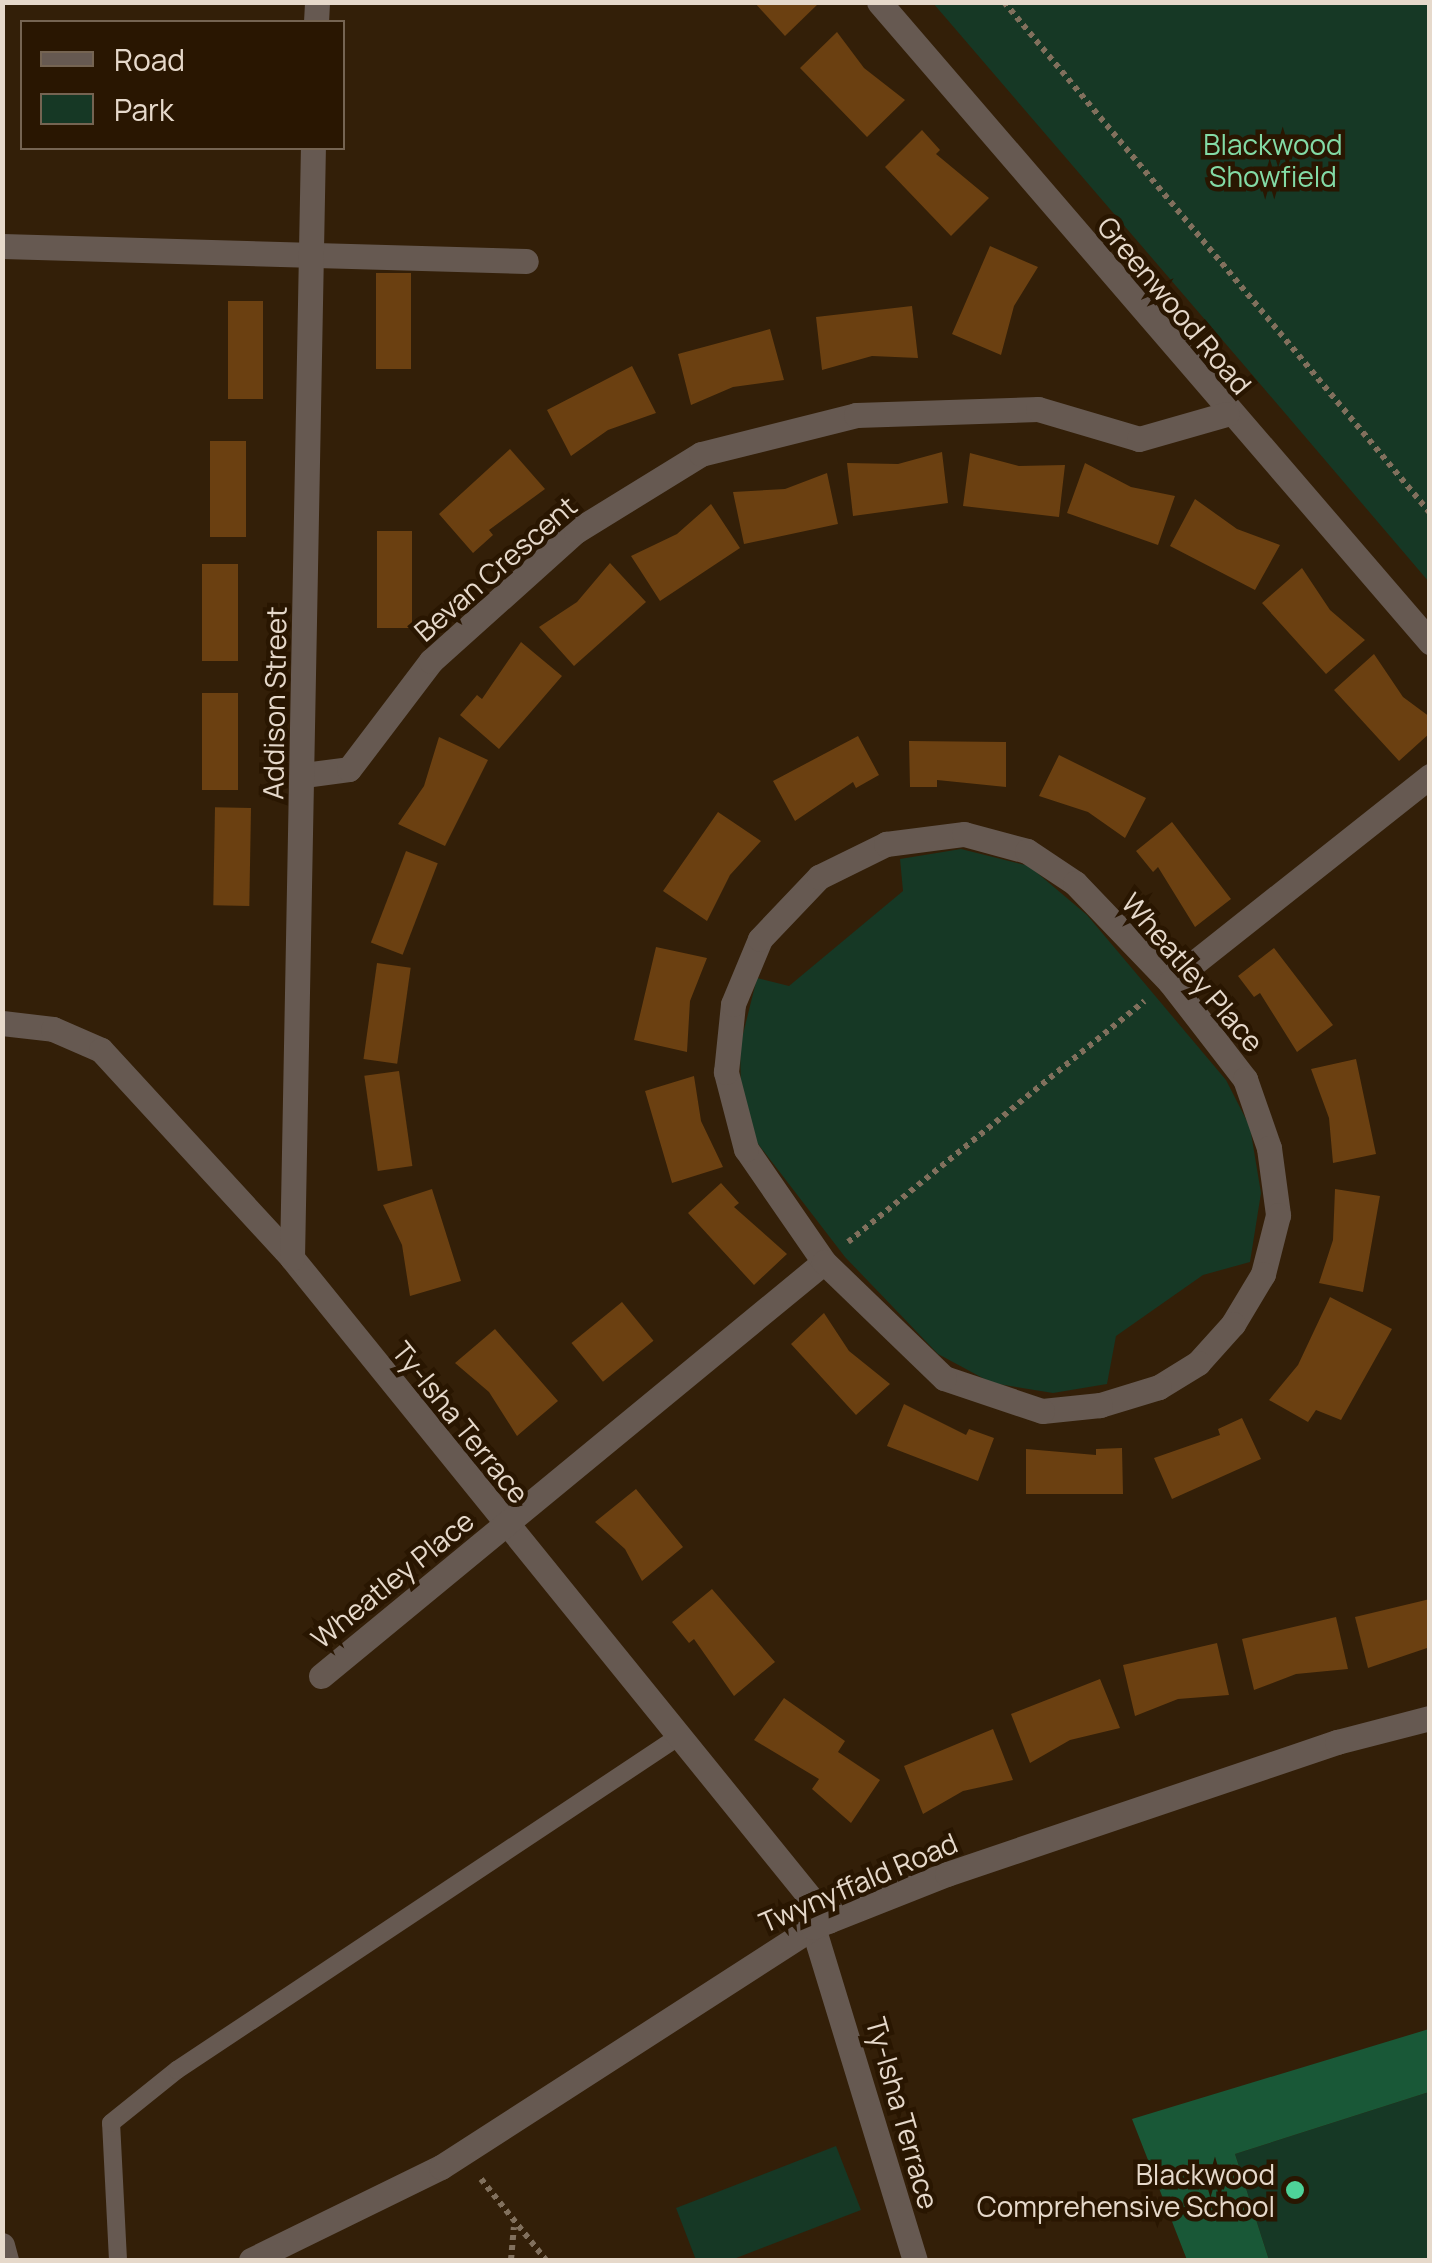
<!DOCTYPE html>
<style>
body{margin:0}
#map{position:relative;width:1432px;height:2263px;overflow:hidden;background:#331f08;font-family:Manrope,sans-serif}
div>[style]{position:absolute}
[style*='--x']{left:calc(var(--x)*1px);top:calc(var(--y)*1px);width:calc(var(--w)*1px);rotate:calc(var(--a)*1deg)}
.green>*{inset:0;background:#163825}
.forest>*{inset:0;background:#195837}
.building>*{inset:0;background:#6b4011;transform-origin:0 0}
.path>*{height:6px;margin-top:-3px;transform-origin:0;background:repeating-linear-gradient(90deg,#81705d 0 5px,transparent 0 10px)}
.service>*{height:18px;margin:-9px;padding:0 9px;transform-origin:9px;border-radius:9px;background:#665951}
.minor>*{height:25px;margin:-12.5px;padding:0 12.5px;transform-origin:12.5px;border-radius:12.5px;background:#665951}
.tertiary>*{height:25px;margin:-12.5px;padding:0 12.5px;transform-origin:12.5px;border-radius:12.5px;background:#665951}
.dots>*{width:28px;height:28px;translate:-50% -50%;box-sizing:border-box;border:5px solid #291601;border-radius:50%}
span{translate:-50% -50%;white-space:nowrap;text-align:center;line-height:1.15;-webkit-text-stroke:9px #291601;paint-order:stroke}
.park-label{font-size:28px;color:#83dba6}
.street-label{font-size:28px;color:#e6d9cb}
.poi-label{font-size:28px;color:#e6d9cb}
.right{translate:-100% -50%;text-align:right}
.frame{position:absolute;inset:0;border:5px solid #e6d9cb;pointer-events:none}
.legend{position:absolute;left:20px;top:20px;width:325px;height:130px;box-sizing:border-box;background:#291601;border:2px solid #756452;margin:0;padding:12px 18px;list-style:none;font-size:30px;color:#e6d9cb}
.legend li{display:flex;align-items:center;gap:20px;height:50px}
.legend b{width:50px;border:2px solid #756452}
</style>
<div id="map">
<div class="green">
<i style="clip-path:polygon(933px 3px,1429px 3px,1429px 582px,1249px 371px)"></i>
<i style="clip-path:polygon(961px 849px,1029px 866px,1087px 915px,1226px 1080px,1250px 1127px,1261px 1193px,1250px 1262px,1203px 1275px,1116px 1336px,1107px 1384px,1053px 1393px,992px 1383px,938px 1354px,845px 1257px,755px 1140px,741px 1091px,740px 1046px,757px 978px,789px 986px,903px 891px,900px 859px)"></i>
<i style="clip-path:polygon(1429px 2092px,1429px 2260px,1269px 2260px,1235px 2154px)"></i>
<i style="clip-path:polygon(836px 2146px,861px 2210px,731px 2260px,696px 2260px,676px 2208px)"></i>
</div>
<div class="forest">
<i style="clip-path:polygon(1429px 2029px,1429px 2092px,1235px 2154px,1269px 2260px,1187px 2260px,1132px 2119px)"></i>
</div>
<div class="building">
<i style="clip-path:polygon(754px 2px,820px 2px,785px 36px)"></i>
<i style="clip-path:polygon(837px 32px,864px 68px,905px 100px,867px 137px,800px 68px)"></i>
<i style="clip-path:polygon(922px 130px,940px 150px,936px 154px,989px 198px,951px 236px,885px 167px)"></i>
<i style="clip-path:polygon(990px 246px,1038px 267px,1014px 306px,1001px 355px,952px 334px)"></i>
<i style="left:376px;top:273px;width:35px;height:96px"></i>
<i style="left:263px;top:301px;width:98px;height:35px;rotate:90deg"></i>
<i style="clip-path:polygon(912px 306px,918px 358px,872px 356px,822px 370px,816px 317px)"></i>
<i style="clip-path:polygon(770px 329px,784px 380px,733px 387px,691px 405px,678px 354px)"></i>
<i style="clip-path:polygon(632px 366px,656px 413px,608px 430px,571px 456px,547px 410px)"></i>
<i style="left:210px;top:441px;width:36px;height:96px"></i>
<i style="clip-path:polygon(510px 449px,545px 489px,489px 530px,493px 535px,473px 553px,439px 514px)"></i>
<i style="clip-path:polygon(942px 452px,948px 503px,853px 516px,847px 463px,898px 464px)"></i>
<i style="clip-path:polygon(970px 453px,1019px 466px,1065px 465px,1059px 517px,963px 506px)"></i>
<i style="clip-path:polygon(1085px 463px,1131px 487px,1175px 496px,1158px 545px,1067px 513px)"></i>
<i style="clip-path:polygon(827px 473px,838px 524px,744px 544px,733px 492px,785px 489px)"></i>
<i style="clip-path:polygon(1195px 499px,1237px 529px,1280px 545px,1255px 590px,1170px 546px)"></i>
<i style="clip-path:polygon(711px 504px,740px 548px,660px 601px,631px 556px,677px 534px)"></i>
<i style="left:377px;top:531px;width:35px;height:97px"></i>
<i style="clip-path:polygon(610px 563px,646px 602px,574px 666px,539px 627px,577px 602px)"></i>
<i style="left:202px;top:564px;width:36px;height:97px"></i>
<i style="clip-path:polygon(1302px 568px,1330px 610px,1365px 640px,1326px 674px,1262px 603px)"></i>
<i style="clip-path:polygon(521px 642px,562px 676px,499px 749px,460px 715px,477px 695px,482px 699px)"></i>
<i style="clip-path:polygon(1374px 654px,1403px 697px,1430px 717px,1430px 733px,1399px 761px,1334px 690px)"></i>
<i style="left:202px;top:693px;width:36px;height:97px"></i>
<i style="clip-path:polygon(858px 736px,879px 775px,856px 788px,853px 782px,795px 821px,773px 781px)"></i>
<i style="clip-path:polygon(439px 737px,488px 760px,445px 846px,398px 824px,424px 786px)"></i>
<i style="clip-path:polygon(909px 741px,1006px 742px,1006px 787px,937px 780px,937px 787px,910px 787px)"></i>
<i style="clip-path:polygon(1059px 755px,1146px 798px,1125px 838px,1088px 812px,1039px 796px)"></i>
<i style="left:251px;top:808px;width:98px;height:36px;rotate:91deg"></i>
<i style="clip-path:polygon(718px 812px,761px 841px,730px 875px,707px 921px,663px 891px)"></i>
<i style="clip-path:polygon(1172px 822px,1231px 899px,1195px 927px,1158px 867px,1153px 872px,1136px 851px)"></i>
<i style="left:406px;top:851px;width:34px;height:98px;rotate:21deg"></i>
<i style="clip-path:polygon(656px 947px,707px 958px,690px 1001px,687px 1052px,634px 1040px)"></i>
<i style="clip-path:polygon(1274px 948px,1333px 1025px,1297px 1052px,1260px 993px,1254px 997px,1238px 976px)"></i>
<i style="left:377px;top:963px;width:34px;height:97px;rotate:8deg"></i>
<i style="clip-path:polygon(1356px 1059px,1376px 1154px,1333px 1163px,1329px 1118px,1311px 1069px)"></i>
<i style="left:399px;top:1071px;width:96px;height:35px;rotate:82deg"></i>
<i style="clip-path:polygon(694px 1076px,701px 1121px,723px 1167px,672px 1183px,645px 1091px)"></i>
<i style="clip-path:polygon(721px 1183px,739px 1203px,734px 1207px,787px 1254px,754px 1285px,688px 1213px)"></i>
<i style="clip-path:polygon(432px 1189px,461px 1281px,410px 1296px,402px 1245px,383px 1205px)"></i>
<i style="clip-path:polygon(1335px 1189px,1380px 1196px,1363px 1292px,1319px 1283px,1333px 1240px)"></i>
<i style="clip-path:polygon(1330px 1297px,1392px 1329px,1341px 1420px,1316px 1410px,1308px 1422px,1269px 1400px,1298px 1365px)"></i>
<i style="left:622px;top:1302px;width:50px;height:65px;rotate:51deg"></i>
<i style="clip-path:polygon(824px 1313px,849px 1351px,890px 1384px,856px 1415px,791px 1344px)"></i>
<i style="clip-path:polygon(495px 1329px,558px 1401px,517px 1436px,489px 1392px,455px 1363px)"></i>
<i style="clip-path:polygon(904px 1404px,966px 1435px,969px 1429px,994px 1438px,978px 1481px,887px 1446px)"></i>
<i style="clip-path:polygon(1242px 1418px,1261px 1459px,1172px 1499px,1154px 1458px,1220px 1435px,1218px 1429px)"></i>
<i style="clip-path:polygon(1122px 1448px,1123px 1494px,1026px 1494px,1026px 1449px,1096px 1455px,1096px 1449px)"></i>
<i style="clip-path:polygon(636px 1489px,683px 1547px,642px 1581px,625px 1549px,595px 1522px)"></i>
<i style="clip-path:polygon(712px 1589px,775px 1662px,734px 1696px,694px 1639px,689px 1643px,672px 1622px)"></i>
<i style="clip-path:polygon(1430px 1599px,1430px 1647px,1368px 1668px,1355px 1617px)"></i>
<i style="clip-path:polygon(1336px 1617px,1348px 1669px,1296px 1674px,1254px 1690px,1242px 1639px)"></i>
<i style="clip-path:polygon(1217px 1643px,1229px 1695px,1178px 1699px,1135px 1716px,1123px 1665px)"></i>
<i style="clip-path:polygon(1100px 1679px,1120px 1728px,1070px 1740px,1030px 1763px,1011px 1714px)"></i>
<i style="clip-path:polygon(784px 1698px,845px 1741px,838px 1752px,880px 1780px,851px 1823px,812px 1789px,819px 1779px,754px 1740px)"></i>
<i style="clip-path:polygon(993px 1729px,1013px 1780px,963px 1791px,923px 1814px,904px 1766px)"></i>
</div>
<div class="path">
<i style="--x:1004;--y:2;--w:665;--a:50.18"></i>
<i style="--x:848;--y:1242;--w:382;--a:-39.1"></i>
<i style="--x:481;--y:2179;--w:104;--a:51.3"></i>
<i style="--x:511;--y:2260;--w:33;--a:-85"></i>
</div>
<div class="service">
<i style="--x:118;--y:2260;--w:137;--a:-92.9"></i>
<i style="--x:111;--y:2123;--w:85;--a:-38.8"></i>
<i style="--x:177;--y:2070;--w:602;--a:-33.61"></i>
</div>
<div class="minor">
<i style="--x:879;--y:2;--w:845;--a:49.27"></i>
<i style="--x:316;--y:22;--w:20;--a:-87"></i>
<i style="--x:2;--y:246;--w:524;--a:1.64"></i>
<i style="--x:304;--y:775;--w:45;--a:-7.6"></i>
<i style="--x:349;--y:769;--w:136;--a:-52.8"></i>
<i style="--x:431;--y:661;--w:195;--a:-41.9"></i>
<i style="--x:576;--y:531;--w:147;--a:-31.6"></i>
<i style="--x:701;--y:454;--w:160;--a:-14.1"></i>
<i style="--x:856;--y:415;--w:182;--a:-1.9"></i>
<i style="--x:1038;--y:409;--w:105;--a:16.5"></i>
<i style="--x:1139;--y:439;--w:91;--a:-15.9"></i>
<i style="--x:1170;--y:982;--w:332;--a:-38.4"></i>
<i style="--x:2;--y:1023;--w:51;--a:6.7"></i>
<i style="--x:53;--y:1029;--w:52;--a:23.6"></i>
<i style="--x:101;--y:1050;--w:282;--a:47.4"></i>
<i style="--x:292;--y:1258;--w:853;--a:50.99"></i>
<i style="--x:292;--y:1258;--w:1110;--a:-88.92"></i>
<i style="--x:321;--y:1676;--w:651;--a:-39.46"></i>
<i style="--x:824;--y:1262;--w:137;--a:-124.6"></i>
<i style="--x:746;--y:1149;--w:80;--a:-104.6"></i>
<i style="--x:726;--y:1072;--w:68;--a:-84.1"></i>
<i style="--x:733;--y:1004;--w:70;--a:-67.4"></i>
<i style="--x:760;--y:939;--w:86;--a:-46.4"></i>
<i style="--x:819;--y:877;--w:75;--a:-26.2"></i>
<i style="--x:886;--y:844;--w:79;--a:-7.3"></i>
<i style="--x:964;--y:834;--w:65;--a:15.1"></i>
<i style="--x:1027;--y:851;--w:58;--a:33.7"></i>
<i style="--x:1075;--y:883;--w:137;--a:46.2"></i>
<i style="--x:1170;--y:982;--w:123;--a:52.3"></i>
<i style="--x:1245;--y:1079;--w:73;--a:70.8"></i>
<i style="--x:1269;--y:1148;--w:68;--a:82.3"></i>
<i style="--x:1278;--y:1215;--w:61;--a:104.3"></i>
<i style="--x:1263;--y:1274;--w:58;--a:121"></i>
<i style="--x:1233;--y:1324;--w:52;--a:131.9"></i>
<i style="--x:1198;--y:1363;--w:46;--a:148.4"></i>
<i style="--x:1159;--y:1387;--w:62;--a:163"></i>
<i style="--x:1100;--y:1405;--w:58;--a:174.1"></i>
<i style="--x:1042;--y:1411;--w:103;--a:-161.4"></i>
<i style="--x:944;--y:1378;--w:167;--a:-136"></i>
<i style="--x:813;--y:1927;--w:348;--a:73"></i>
</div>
<div class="tertiary">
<i style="--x:2;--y:2245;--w:16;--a:75"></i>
<i style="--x:251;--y:2260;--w:212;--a:-26.1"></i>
<i style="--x:441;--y:2167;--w:443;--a:-32.8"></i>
<i style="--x:813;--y:1927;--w:144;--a:-21.6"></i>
<i style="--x:947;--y:1874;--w:412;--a:-18.7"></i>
<i style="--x:1337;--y:1742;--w:96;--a:-14.5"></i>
</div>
<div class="dots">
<i style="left:1295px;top:2190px;background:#4ed399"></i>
</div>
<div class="park-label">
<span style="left:1273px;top:160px">Blackwood<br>Showfield</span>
</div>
<div class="street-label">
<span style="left:1175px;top:305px;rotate:50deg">Greenwood Road</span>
<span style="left:495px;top:568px;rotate:-41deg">Bevan Crescent</span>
<span style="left:274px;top:703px;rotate:-89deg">Addison Street</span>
<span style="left:1193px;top:972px;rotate:49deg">Wheatley Place</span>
<span style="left:461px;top:1422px;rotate:51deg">Ty-Isha Terrace</span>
<span style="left:392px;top:1579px;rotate:-39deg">Wheatley Place</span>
<span style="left:858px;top:1882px;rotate:-23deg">Twynyffald Road</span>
<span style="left:903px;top:2113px;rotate:74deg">Ty-Isha Terrace</span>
</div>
<div class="poi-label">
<span class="right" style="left:1275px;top:2190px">Blackwood<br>Comprehensive School</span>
</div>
<div class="frame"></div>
<ul class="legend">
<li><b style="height:12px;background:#665951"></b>Road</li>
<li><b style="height:28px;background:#163825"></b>Park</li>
</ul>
</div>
